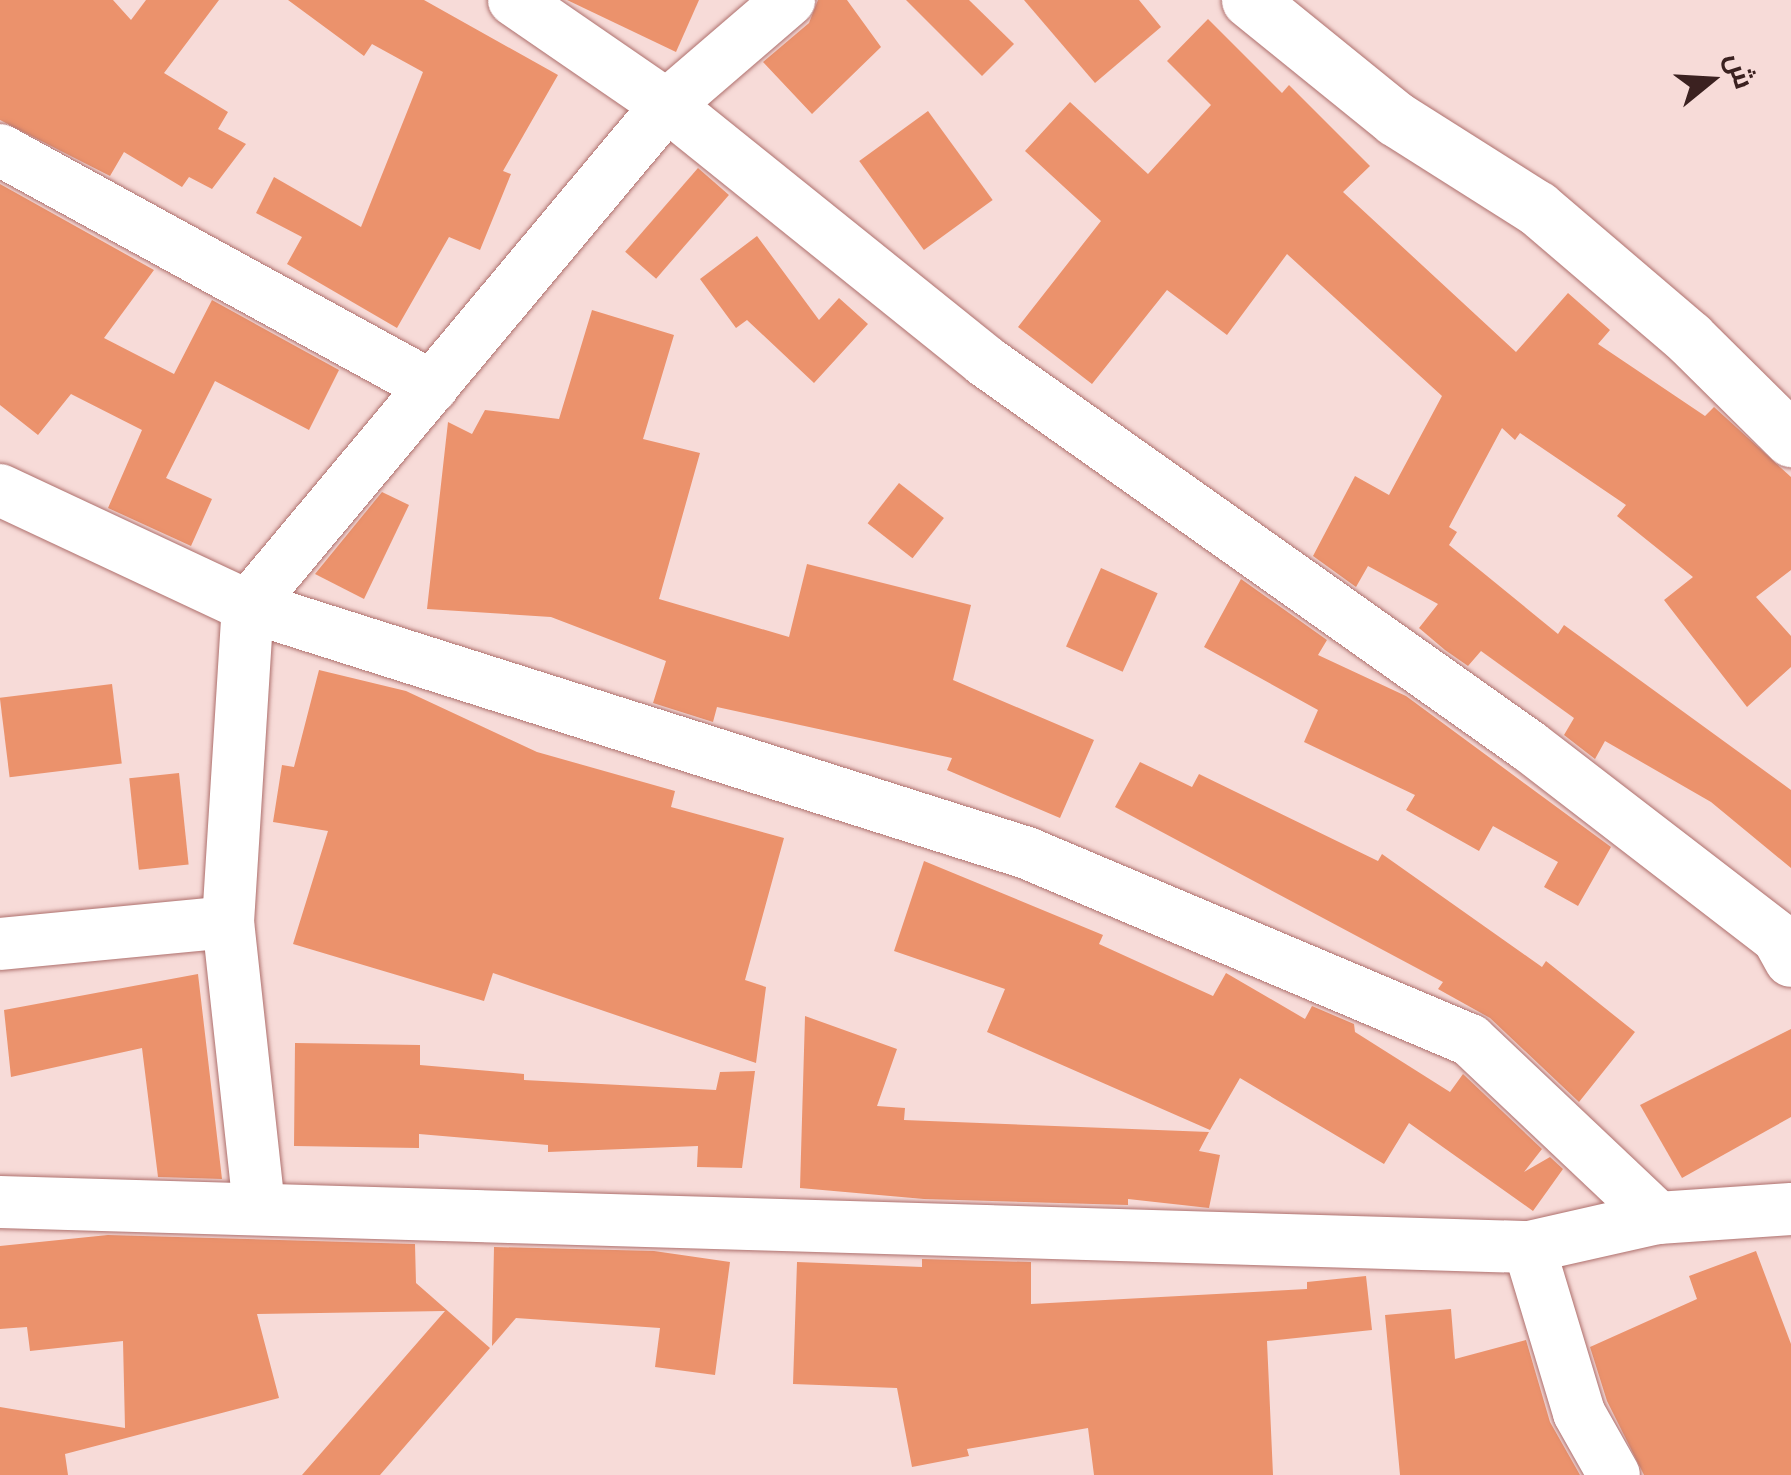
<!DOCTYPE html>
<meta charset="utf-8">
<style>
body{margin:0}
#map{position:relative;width:1791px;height:1475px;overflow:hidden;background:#f7dbd8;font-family:"Fira Sans Condensed",Cairo,sans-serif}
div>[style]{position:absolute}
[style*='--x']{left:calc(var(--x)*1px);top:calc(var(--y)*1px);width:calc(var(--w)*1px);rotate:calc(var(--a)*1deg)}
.building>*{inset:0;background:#eb926c;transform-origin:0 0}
.roads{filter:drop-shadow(0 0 2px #ae706d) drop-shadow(0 0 2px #ae706d)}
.minor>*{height:52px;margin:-26px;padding:0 26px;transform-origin:26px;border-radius:26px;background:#fff}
.tertiary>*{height:55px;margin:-27.5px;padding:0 27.5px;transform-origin:27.5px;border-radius:27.5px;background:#fff}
span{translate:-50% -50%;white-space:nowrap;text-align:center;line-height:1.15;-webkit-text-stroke:8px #f7dbd8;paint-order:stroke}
.north{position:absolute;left:1661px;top:30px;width:100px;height:100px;-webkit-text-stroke:8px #f7dbd8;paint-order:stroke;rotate:72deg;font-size:28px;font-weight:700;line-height:40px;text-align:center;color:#3b2120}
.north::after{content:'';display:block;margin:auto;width:35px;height:45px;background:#3b2120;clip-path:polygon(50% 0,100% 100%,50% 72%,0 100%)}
</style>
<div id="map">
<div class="building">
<i style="clip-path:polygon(0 0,113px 0,131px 20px,146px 0,219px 0,164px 73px,228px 112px,218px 129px,246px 144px,212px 189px,189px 177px,182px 187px,124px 152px,110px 176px,0 120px)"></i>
<i style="clip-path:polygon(288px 0,424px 0,558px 75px,503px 171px,511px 174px,480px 250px,449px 237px,397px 328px,287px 264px,302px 237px,256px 213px,274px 177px,361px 227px,423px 72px,372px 44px,364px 56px)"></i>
<i style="clip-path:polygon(567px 0,699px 0,676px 52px)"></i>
<i style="clip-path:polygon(818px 0,847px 0,881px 47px,812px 114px,763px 62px,809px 23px)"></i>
<i style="clip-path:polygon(906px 0,969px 0,1014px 44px,982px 76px)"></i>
<i style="clip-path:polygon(1024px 0,1139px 0,1161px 27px,1095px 83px)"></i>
<i style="clip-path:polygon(1208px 19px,1282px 93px,1289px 85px,1370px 166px,1343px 192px,1516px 352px,1568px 293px,1610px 330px,1598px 344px,1705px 416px,1714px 407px,1791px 477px,1791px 570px,1756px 597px,1791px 636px,1791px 667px,1747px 707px,1664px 600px,1693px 577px,1617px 516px,1626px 505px,1520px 433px,1515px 440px,1502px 428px,1449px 527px,1457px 532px,1449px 545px,1558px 634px,1564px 625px,1791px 790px,1791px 868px,1711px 802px,1605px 741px,1595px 759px,1564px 735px,1574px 718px,1481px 651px,1468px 666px,1445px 650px,1419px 628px,1438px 604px,1368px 566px,1356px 587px,1313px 556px,1355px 476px,1389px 495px,1442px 396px,1287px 254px,1227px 335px,1167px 290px,1092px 384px,1018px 327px,1101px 221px,1025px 151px,1070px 102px,1148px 174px,1211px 105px,1167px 61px)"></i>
<i style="left:928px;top:111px;width:110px;height:85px;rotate:54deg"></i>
<i style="left:698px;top:168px;width:41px;height:111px;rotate:41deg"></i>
<i style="clip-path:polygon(0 184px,154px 270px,104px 338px,174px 374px,212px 300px,339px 370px,309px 430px,215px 381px,166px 478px,212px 499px,191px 546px,108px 508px,142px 430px,71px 394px,38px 435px,0 405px)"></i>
<i style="clip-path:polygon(757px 236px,819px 320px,839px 298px,868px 324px,814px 383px,747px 320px,736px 328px,700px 279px)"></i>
<i style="clip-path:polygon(592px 310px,674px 335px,643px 439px,700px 453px,659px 599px,789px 637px,807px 564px,971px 605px,953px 680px,1094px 740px,1060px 818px,947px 770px,952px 758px,717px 707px,713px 722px,653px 703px,666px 661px,551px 617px,427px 609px,448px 422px,472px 434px,485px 410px,559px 419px)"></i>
<i style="left:899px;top:483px;width:57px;height:51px;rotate:38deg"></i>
<i style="clip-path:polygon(382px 492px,409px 505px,364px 599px,315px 574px)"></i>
<i style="left:1101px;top:568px;width:62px;height:86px;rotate:24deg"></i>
<i style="clip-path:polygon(1241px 579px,1327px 640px,1318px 655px,1406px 696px,1611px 847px,1578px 906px,1544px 887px,1558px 862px,1493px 826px,1479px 851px,1406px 810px,1415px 795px,1304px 742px,1318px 710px,1204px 647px)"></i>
<i style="clip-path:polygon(319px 670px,406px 691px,537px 752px,675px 791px,671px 807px,784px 838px,745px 980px,766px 987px,756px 1063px,493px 973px,484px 1001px,293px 944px,328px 831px,273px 822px,282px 765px,294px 767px)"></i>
<i style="left:112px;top:684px;width:80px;height:113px;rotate:83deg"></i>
<i style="clip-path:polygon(1140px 762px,1192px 787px,1199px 774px,1378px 861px,1382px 854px,1542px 967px,1546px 961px,1635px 1032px,1579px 1102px,1490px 1018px,1438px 989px,1443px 982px,1115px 807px)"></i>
<i style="left:179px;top:773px;width:92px;height:50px;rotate:84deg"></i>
<i style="clip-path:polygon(924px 861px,1103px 935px,1099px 944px,1213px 996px,1226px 973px,1305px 1019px,1312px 1006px,1354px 1024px,1355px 1032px,1450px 1092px,1463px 1074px,1542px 1149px,1524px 1172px,1550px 1157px,1563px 1169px,1533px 1211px,1409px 1123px,1384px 1164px,1240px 1078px,1210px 1130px,987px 1032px,1005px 989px,894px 951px)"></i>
<i style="clip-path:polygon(198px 974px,222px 1179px,158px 1177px,142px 1048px,11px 1077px,4px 1010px)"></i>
<i style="clip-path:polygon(805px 1016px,897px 1049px,877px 1106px,905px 1108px,904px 1120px,1209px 1132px,1199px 1151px,1220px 1155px,1209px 1208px,1128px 1199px,1128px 1205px,924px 1199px,800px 1188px)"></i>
<i style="clip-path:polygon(1791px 1029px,1791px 1117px,1682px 1178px,1640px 1105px)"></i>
<i style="clip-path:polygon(295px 1043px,420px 1045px,420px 1065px,524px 1074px,524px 1080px,716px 1090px,720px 1072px,755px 1071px,742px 1168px,697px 1167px,698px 1146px,548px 1152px,548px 1145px,419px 1134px,419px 1148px,294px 1146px)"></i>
<i style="clip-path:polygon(108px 1235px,415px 1244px,416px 1283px,490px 1348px,380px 1475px,302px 1475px,445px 1311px,257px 1314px,279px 1398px,65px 1454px,68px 1475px,0 1475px,0 1407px,125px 1428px,123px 1341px,30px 1351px,27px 1327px,0 1329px,0 1246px)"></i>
<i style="clip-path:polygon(494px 1247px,654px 1251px,730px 1262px,715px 1375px,655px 1367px,660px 1328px,516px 1318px,492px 1346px)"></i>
<i style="clip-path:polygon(1756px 1251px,1791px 1344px,1791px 1475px,1644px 1475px,1607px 1401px,1590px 1347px,1697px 1299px,1689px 1276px)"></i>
<i style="clip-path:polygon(922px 1259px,1031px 1262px,1031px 1304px,1307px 1289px,1307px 1282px,1366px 1276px,1372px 1330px,1267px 1341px,1273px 1475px,1094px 1475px,1088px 1428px,967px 1449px,969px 1456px,912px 1467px,897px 1388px,793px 1384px,797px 1262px,922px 1267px)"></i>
<i style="clip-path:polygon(1451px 1309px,1455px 1359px,1526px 1340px,1550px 1422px,1580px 1475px,1400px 1475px,1385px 1315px)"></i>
</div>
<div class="roads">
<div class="minor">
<i style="--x:514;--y:0;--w:186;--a:34.5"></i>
<i style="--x:667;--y:105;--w:408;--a:38.8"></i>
<i style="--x:985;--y:361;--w:666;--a:35.29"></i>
<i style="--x:1529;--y:746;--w:314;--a:37.6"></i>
<i style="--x:1778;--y:938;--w:26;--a:61"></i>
<i style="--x:0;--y:150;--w:493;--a:28.7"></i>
<i style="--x:0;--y:490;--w:274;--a:25.1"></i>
<i style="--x:248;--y:606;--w:817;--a:17.59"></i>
<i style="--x:1027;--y:853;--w:481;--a:22.9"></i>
<i style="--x:1470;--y:1040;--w:259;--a:43.4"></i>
<i style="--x:0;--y:944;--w:229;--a:-5.5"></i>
<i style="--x:0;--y:1202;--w:1530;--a:1.69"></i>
<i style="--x:1529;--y:1247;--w:132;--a:-12.7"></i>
<i style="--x:1658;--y:1218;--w:133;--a:-3.9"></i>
<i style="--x:259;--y:1207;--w:287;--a:-96.2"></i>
<i style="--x:228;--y:922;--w:317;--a:-86.4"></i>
<i style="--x:248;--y:606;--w:653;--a:-50.09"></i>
<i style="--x:667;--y:105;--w:161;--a:-40.7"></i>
<i style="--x:1529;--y:1247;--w:173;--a:73.2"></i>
<i style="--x:1579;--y:1413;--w:71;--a:60.6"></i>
</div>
<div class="tertiary">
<i style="--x:1249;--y:0;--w:189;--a:39"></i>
<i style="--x:1396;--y:119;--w:167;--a:32.3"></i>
<i style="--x:1537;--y:208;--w:200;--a:40.5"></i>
<i style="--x:1689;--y:338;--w:144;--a:44.7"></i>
</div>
</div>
<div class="north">ش</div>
</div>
